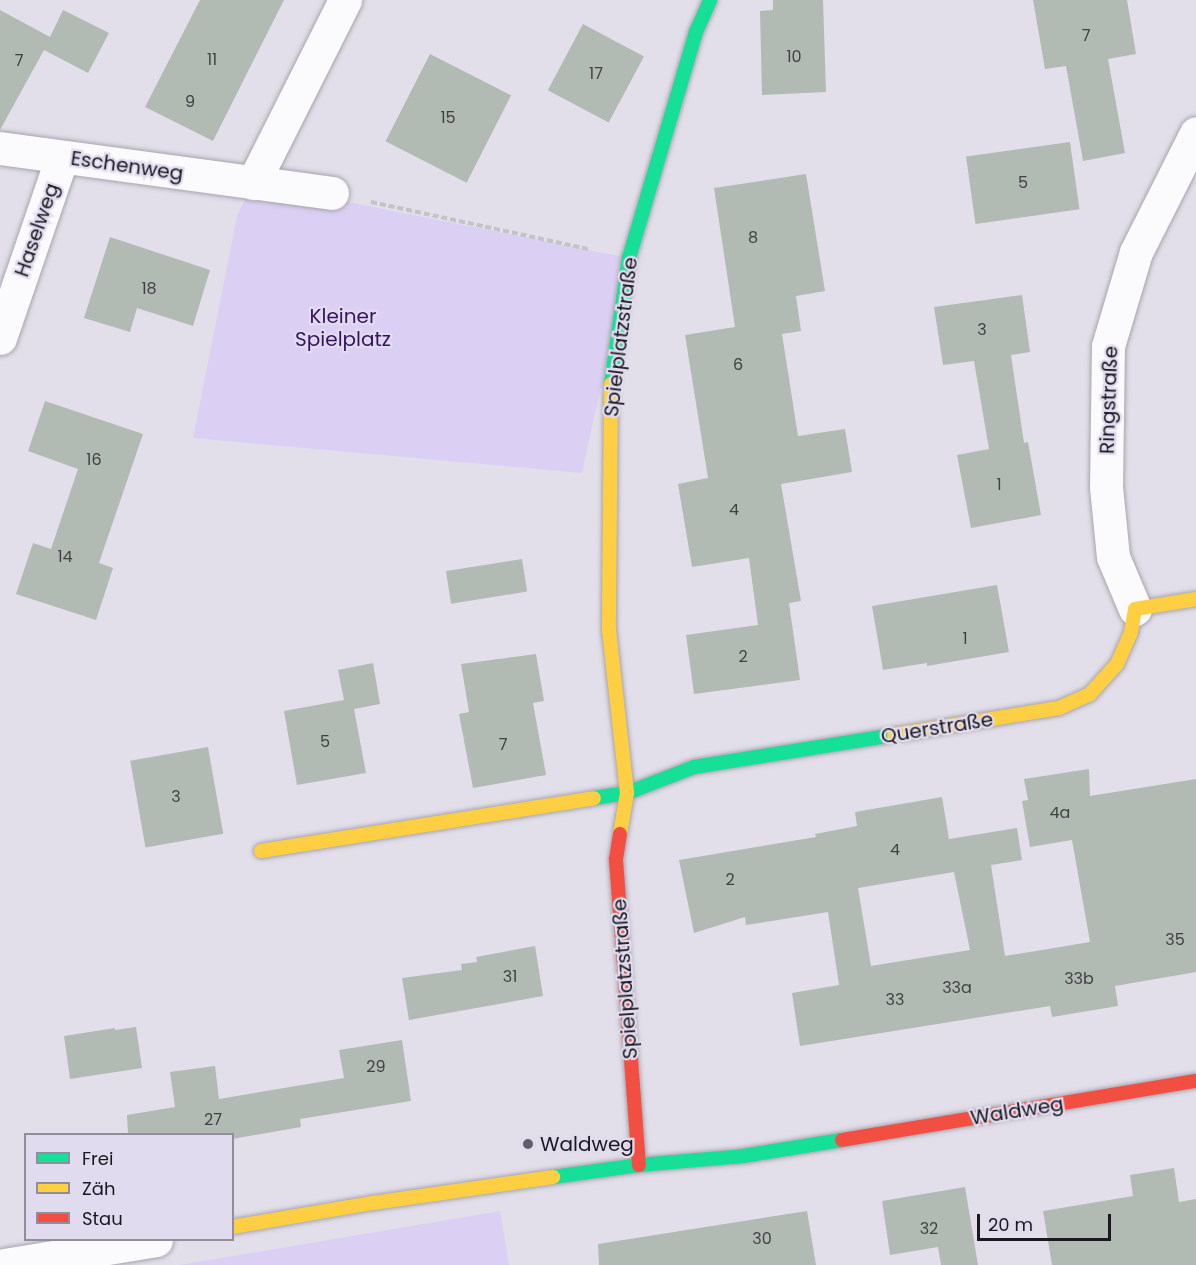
<!DOCTYPE html>
<meta charset="utf-8">
<style>
body{margin:0}
#map{position:relative;width:1196px;height:1265px;overflow:hidden;background:#e2dfea;font-family:Poppins,sans-serif}
div>[style]{position:absolute}
[style*='--x']{left:calc(var(--x)*1px);top:calc(var(--y)*1px);width:calc(var(--w)*1px);rotate:calc(var(--a)*1deg)}
.green>*{inset:0;background:#dbd0f4}
.building>*{inset:0;background:#b2bab4;transform-origin:0 0}
.path>*{height:4px;margin-top:-2px;transform-origin:0;background:repeating-linear-gradient(90deg,#c4c3c6 0 6px,transparent 0 9px)}
.roads{filter:drop-shadow(0 0 2px #a7a5ad) drop-shadow(0 0 2px #a7a5ad)}
.street>*{height:33px;margin:-16.5px;padding:0 16.5px;transform-origin:16.5px;border-radius:16.5px;background:#fbfafc}
.fast>*{height:14px;margin:-7px;padding:0 7px;transform-origin:7px;border-radius:7px;background:#16e098}
.slow>*{height:14px;margin:-7px;padding:0 7px;transform-origin:7px;border-radius:7px;background:#ffcf43}
.jam>*{height:14px;margin:-7px;padding:0 7px;transform-origin:7px;border-radius:7px;background:#f24e42}
.dots>*{width:16px;height:16px;translate:-50% -50%;box-sizing:border-box;border:3px solid #e0dbee;border-radius:50%}
span{translate:-50% -50%;white-space:nowrap;text-align:center;line-height:1.15;-webkit-text-stroke:4.5px #e0dbee;paint-order:stroke}
.number-label{font-size:16px;color:#414144}
.number-label span{-webkit-text-stroke-width:0}
.street-label{font-size:20px;color:#1b191f}
.park-label{font-size:20px;color:#361260}
.poi-label{font-size:20px;color:#1b191f}
.left{translate:0 -50%;text-align:left}
.legend{position:absolute;left:24px;top:1133px;width:210px;height:108px;box-sizing:border-box;background:#e0dbee;border:2px solid #918d9b;margin:0;padding:8px 10px;list-style:none;font-size:18px;color:#1b191f}
.legend li{display:flex;align-items:center;gap:12px;height:30px}
.legend b{width:30px;border:2px solid #918d9b}
.scale{position:absolute;left:977px;top:1214px;width:134px;height:27px;box-sizing:border-box;border:3px solid #1b191f;border-top:0;padding-left:8px;font-size:18px;line-height:21px;white-space:nowrap;color:#1b191f;-webkit-text-stroke:4px #e0dbee;paint-order:stroke}
</style>
<div id="map">
<div class="green">
<i style="clip-path:polygon(253px 183px,629px 258px,582px 473px,193px 438px,237px 216px)"></i>
<i style="clip-path:polygon(500px 1211px,509px 1265px,179px 1265px)"></i>
</div>
<div class="building">
<i style="clip-path:polygon(200px 0,284px 0,213px 141px,145px 107px)"></i>
<i style="clip-path:polygon(773px 0,823px 0,826px 92px,762px 95px,760px 11px,773px 10px)"></i>
<i style="clip-path:polygon(1033px 0,1127px 0,1136px 54px,1108px 59px,1125px 153px,1083px 161px,1066px 66px,1045px 69px)"></i>
<i style="clip-path:polygon(0 10px,50px 37px,63px 10px,109px 33px,88px 73px,44px 50px,0 130px)"></i>
<i style="left:583px;top:24px;width:69px;height:75px;rotate:28deg"></i>
<i style="left:430px;top:54px;width:91px;height:98px;rotate:27deg"></i>
<i style="left:1070px;top:142px;width:68px;height:105px;rotate:82deg"></i>
<i style="clip-path:polygon(806px 174px,825px 291px,796px 296px,801px 331px,782px 334px,798px 436px,845px 429px,852px 472px,781px 484px,801px 601px,789px 603px,800px 680px,694px 694px,686px 635px,758px 625px,749px 558px,692px 567px,678px 484px,708px 478px,685px 335px,735px 327px,714px 188px)"></i>
<i style="clip-path:polygon(110px 237px,210px 270px,193px 326px,137px 308px,130px 332px,84px 318px)"></i>
<i style="clip-path:polygon(1022px 295px,1030px 352px,1011px 355px,1024px 443px,1028px 442px,1041px 515px,971px 528px,957px 455px,989px 449px,974px 361px,943px 365px,934px 307px)"></i>
<i style="clip-path:polygon(45px 401px,143px 434px,99px 563px,113px 568px,96px 620px,16px 594px,33px 543px,51px 549px,78px 469px,28px 451px)"></i>
<i style="left:522px;top:559px;width:33px;height:77px;rotate:81deg"></i>
<i style="clip-path:polygon(997px 585px,1009px 652px,927px 666px,927px 663px,883px 670px,872px 606px)"></i>
<i style="clip-path:polygon(536px 654px,544px 701px,533px 703px,546px 775px,473px 788px,459px 714px,469px 712px,461px 664px)"></i>
<i style="clip-path:polygon(373px 663px,380px 704px,354px 709px,366px 773px,297px 785px,284px 711px,344px 700px,338px 670px)"></i>
<i style="left:208px;top:747px;width:88px;height:79px;rotate:80deg"></i>
<i style="clip-path:polygon(evenodd,1089px 769px,1090px 796px,1196px 779px,1196px 972px,1115px 986px,1118px 1006px,1052px 1017px,1050px 1006px,800px 1046px,792px 993px,839px 985px,828px 912px,746px 925px,745px 917px,694px 933px,679px 860px,816px 837px,815px 834px,857px 826px,855px 812px,942px 797px,949px 839px,1017px 828px,1022px 860px,991px 865px,1005px 956px,1090px 942px,1072px 840px,1030px 847px,1022px 801px,1028px 800px,1024px 779px,1089px 769px,954px 872px,970px 950px,871px 966px,858px 888px,954px 872px)"></i>
<i style="clip-path:polygon(535px 946px,543px 996px,409px 1020px,402px 978px,462px 970px,461px 964px,477px 962px,476px 957px)"></i>
<i style="clip-path:polygon(136px 1027px,142px 1068px,70px 1079px,64px 1036px,115px 1028px,115px 1030px)"></i>
<i style="clip-path:polygon(402px 1040px,411px 1101px,300px 1119px,301px 1127px,232px 1139px,232px 1134px,128px 1134px,127px 1115px,175px 1107px,170px 1072px,215px 1066px,219px 1099px,344px 1078px,339px 1050px)"></i>
<i style="clip-path:polygon(1174px 1168px,1179px 1202px,1196px 1199px,1196px 1265px,1052px 1265px,1043px 1211px,1133px 1196px,1130px 1175px)"></i>
<i style="clip-path:polygon(965px 1187px,978px 1265px,941px 1265px,938px 1247px,890px 1255px,882px 1201px)"></i>
<i style="clip-path:polygon(807px 1211px,816px 1265px,599px 1265px,598px 1244px)"></i>
</div>
<div class="path">
<i style="--x:371;--y:202;--w:223;--a:12.2"></i>
</div>
<div class="roads">
<div class="street">
<i style="--x:0;--y:148;--w:335;--a:7.7"></i>
<i style="--x:253;--y:183;--w:205;--a:-63.3"></i>
<i style="--x:0;--y:338;--w:191;--a:-71.1"></i>
<i style="--x:1135;--y:609;--w:56;--a:-112.9"></i>
<i style="--x:1113;--y:557;--w:70;--a:-95.7"></i>
<i style="--x:1106;--y:487;--w:141;--a:-89.2"></i>
<i style="--x:1108;--y:346;--w:98;--a:-73.4"></i>
<i style="--x:1136;--y:252;--w:133;--a:-63.2"></i>
<i style="--x:4;--y:1265;--w:154;--a:-9.3"></i>
</div>
<div class="fast">
<i style="--x:611;--y:384;--w:127;--a:-81.9"></i>
<i style="--x:629;--y:258;--w:236;--a:-73.5"></i>
<i style="--x:696;--y:32;--w:35;--a:-66"></i>
<i style="--x:594;--y:798;--w:33;--a:-9"></i>
<i style="--x:627;--y:793;--w:72;--a:-21.2"></i>
<i style="--x:694;--y:767;--w:203;--a:-9.1"></i>
<i style="--x:553;--y:1177;--w:87;--a:-7.9"></i>
<i style="--x:639;--y:1165;--w:104;--a:-4.9"></i>
<i style="--x:743;--y:1156;--w:100;--a:-9.2"></i>
</div>
<div class="slow">
<i style="--x:611;--y:384;--w:246;--a:90.5"></i>
<i style="--x:609;--y:630;--w:164;--a:83.7"></i>
<i style="--x:627;--y:793;--w:42;--a:99.7"></i>
<i style="--x:894;--y:735;--w:167;--a:-9.3"></i>
<i style="--x:1059;--y:708;--w:34;--a:-24"></i>
<i style="--x:1090;--y:694;--w:40;--a:-48"></i>
<i style="--x:1117;--y:664;--w:35;--a:-66"></i>
<i style="--x:1131;--y:632;--w:23;--a:-80"></i>
<i style="--x:1135;--y:609;--w:62;--a:-9.3"></i>
<i style="--x:261;--y:851;--w:337;--a:-9"></i>
<i style="--x:232;--y:1227;--w:143;--a:-9.7"></i>
<i style="--x:373;--y:1203;--w:182;--a:-8.2"></i>
</div>
<div class="jam">
<i style="--x:620;--y:834;--w:26;--a:99"></i>
<i style="--x:616;--y:860;--w:306;--a:85.7"></i>
<i style="--x:842;--y:1140;--w:359;--a:-9.5"></i>
</div>
</div>
<div class="dots">
<i style="left:528px;top:1144px;background:#615e66"></i>
</div>
<div class="number-label">
<span style="left:1086px;top:36px">7</span>
<span style="left:794px;top:57px">10</span>
<span style="left:212px;top:60px">11</span>
<span style="left:19px;top:61px">7</span>
<span style="left:596px;top:74px">17</span>
<span style="left:190px;top:102px">9</span>
<span style="left:448px;top:118px">15</span>
<span style="left:1023px;top:183px">5</span>
<span style="left:753px;top:238px">8</span>
<span style="left:149px;top:289px">18</span>
<span style="left:982px;top:330px">3</span>
<span style="left:738px;top:365px">6</span>
<span style="left:94px;top:460px">16</span>
<span style="left:999px;top:485px">1</span>
<span style="left:734px;top:510px">4</span>
<span style="left:65px;top:557px">14</span>
<span style="left:965px;top:639px">1</span>
<span style="left:743px;top:657px">2</span>
<span style="left:325px;top:742px">5</span>
<span style="left:503px;top:745px">7</span>
<span style="left:176px;top:797px">3</span>
<span style="left:1060px;top:813px">4a</span>
<span style="left:895px;top:850px">4</span>
<span style="left:730px;top:880px">2</span>
<span style="left:1175px;top:940px">35</span>
<span style="left:510px;top:977px">31</span>
<span style="left:1079px;top:979px">33b</span>
<span style="left:957px;top:988px">33a</span>
<span style="left:895px;top:1000px">33</span>
<span style="left:376px;top:1067px">29</span>
<span style="left:213px;top:1120px">27</span>
<span style="left:929px;top:1229px">32</span>
<span style="left:762px;top:1239px">30</span>
</div>
<div class="street-label">
<span style="left:127px;top:166px;rotate:8deg">Eschenweg</span>
<span style="left:37px;top:230px;rotate:-71deg">Haselweg</span>
<span style="left:621px;top:337px;rotate:-83deg">Spielplatzstraße</span>
<span style="left:1109px;top:400px;rotate:-88deg">Ringstraße</span>
<span style="left:937px;top:728px;rotate:-9deg">Querstraße</span>
<span style="left:625px;top:979px;rotate:-94deg">Spielplatzstraße</span>
<span style="left:1017px;top:1111px;rotate:-9deg">Waldweg</span>
</div>
<div class="park-label">
<span style="left:343px;top:328px">Kleiner<br>Spielplatz</span>
</div>
<div class="poi-label">
<span class="left" style="left:540px;top:1144px">Waldweg</span>
</div>
<ul class="legend">
<li><b style="height:8px;background:#16e098"></b>Frei</li>
<li><b style="height:8px;background:#ffcf43"></b>Zäh</li>
<li><b style="height:8px;background:#f24e42"></b>Stau</li>
</ul>
<div class="scale">20 m</div>
</div>
